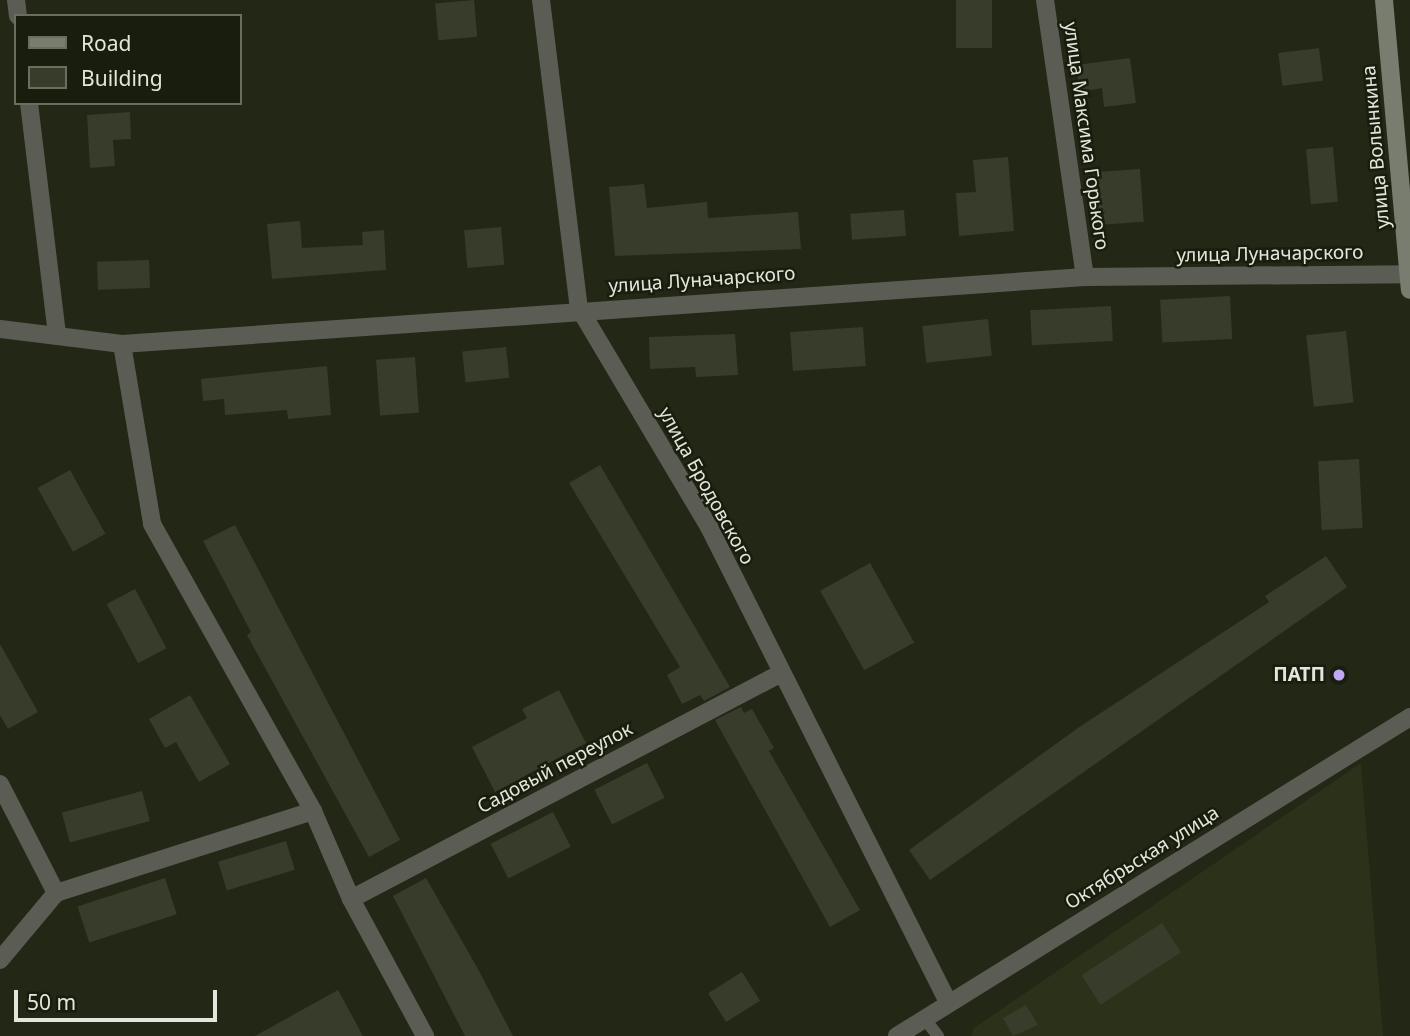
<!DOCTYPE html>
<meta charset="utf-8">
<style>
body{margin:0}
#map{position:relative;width:1410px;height:1036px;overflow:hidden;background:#232716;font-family:"Noto Sans",sans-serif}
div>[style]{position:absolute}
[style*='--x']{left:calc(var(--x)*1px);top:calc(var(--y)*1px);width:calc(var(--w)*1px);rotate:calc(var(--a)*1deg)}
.built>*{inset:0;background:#2c311a}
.building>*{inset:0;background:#383c2b;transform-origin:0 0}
.lane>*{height:12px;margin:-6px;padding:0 6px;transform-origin:6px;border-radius:6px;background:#5b5d55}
.street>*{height:18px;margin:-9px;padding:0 9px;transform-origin:9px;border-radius:9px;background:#5b5d55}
.secondary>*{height:18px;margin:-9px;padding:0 9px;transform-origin:9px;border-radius:9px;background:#797d70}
.dots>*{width:19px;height:19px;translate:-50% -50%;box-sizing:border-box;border:4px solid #191d0d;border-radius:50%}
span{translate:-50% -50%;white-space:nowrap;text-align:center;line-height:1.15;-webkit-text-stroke:5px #191d0d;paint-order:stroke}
.street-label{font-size:19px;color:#e3e6db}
.poi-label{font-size:19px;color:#e3e6db;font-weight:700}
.right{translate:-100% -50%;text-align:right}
.legend{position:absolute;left:14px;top:14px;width:228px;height:91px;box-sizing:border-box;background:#191d0d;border:2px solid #6a6d5f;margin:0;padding:9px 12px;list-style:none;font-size:21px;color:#e3e6db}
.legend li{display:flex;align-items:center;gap:14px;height:35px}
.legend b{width:35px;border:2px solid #6a6d5f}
.scale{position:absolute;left:14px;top:990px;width:203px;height:32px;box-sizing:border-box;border:4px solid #e3e6db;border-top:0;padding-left:9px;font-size:21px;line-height:24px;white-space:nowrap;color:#e3e6db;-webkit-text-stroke:5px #191d0d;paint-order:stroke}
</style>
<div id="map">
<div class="built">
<i style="clip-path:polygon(1361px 763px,1383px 1036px,971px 1036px,974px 1028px)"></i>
</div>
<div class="building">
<i style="left:474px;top:0;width:37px;height:39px;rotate:85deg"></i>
<i style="left:956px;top:0;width:36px;height:48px"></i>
<i style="left:1319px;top:48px;width:33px;height:41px;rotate:83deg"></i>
<i style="clip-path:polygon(1130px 58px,1136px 103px,1104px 107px,1102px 88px,1080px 92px,1076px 65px)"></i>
<i style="clip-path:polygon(130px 112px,131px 139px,113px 140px,115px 166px,90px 168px,87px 115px)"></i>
<i style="left:1333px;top:147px;width:55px;height:27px;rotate:85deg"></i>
<i style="clip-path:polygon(1008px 157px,1014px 231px,959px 236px,956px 193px,976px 192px,973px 160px)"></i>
<i style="left:1140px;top:169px;width:53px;height:46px;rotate:86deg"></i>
<i style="clip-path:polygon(644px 184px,647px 208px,707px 202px,708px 218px,798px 212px,801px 249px,615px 256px,609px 187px)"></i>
<i style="left:904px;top:210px;width:26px;height:54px;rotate:86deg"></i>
<i style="clip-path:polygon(300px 221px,302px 248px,363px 245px,362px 232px,384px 230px,386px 270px,272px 279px,267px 224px)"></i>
<i style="left:501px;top:227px;width:38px;height:37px;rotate:85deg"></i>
<i style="left:149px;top:260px;width:28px;height:52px;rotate:88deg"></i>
<i style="left:1230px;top:296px;width:43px;height:70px;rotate:87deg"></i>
<i style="left:1111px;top:306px;width:35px;height:81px;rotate:87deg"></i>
<i style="left:988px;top:319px;width:37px;height:66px;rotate:84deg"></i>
<i style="left:863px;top:327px;width:39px;height:73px;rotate:86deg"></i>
<i style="left:1346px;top:331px;width:72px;height:40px;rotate:84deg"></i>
<i style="clip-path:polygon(735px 334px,738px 375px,696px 377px,695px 367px,650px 369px,649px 337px)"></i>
<i style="left:506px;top:347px;width:31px;height:44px;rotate:84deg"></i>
<i style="left:415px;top:357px;width:56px;height:39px;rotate:86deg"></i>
<i style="clip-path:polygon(327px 366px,331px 415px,288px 419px,287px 410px,225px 415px,224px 399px,203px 401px,201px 379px)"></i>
<i style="left:1359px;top:459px;width:69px;height:41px;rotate:87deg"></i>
<i style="clip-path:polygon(600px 465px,730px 687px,704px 701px,700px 695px,682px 704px,667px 675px,680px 667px,569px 483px)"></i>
<i style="left:70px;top:470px;width:73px;height:37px;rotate:61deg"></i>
<i style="clip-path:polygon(235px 525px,400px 840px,369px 857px,247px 635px,251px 632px,203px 541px)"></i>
<i style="clip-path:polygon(1326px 556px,1347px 587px,930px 880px,909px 850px,1078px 728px,1269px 602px,1265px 596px)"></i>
<i style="left:870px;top:563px;width:91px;height:57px;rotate:61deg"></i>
<i style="left:135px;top:589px;width:67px;height:32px;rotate:62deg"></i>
<i style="clip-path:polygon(0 644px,38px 712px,8px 729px,0 715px)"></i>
<i style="clip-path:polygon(559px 690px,586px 743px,495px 792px,472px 747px,527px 718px,522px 709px)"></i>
<i style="clip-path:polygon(190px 695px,230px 764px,199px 782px,176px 742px,165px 748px,149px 719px)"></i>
<i style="clip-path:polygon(741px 707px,744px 713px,752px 709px,774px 748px,769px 751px,860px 910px,830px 927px,715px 720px)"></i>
<i style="left:647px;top:763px;width:39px;height:59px;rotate:63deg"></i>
<i style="left:142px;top:791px;width:31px;height:83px;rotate:75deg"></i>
<i style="left:553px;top:812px;width:39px;height:70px;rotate:63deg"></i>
<i style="left:286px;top:841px;width:30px;height:71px;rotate:73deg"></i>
<i style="left:165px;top:878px;width:38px;height:92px;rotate:72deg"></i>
<i style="clip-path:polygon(426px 878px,478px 969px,513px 1036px,465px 1036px,393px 896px)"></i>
<i style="left:1162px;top:923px;width:35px;height:96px;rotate:57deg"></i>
<i style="left:742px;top:972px;width:34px;height:40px;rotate:58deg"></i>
<i style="clip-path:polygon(338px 990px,363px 1036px,255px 1036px)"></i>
<i style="clip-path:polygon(1026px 1005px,1038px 1025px,1013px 1036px,1003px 1018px)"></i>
</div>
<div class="lane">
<i style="--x:924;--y:1018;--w:23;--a:52"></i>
</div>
<div class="street">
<i style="--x:16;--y:0;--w:16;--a:83"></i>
<i style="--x:541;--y:0;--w:310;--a:83"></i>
<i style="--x:579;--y:308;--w:255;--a:59.3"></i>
<i style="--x:709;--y:527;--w:532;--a:63.29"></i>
<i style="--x:1045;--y:0;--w:280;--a:81.8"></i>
<i style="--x:29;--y:103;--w:232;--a:83.1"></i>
<i style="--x:0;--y:329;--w:123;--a:7"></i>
<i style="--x:122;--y:344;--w:965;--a:-3.98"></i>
<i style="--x:1085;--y:277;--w:325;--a:-0.5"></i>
<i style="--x:122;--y:344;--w:182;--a:80.5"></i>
<i style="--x:152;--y:524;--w:329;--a:60.7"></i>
<i style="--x:313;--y:811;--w:96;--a:66.6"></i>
<i style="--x:351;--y:899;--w:156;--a:61.6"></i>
<i style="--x:0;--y:784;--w:123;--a:62.8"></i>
<i style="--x:351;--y:899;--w:484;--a:-27.7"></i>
<i style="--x:0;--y:960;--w:87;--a:-50.1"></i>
<i style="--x:56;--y:893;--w:270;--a:-17.7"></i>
<i style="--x:897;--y:1036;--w:604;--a:-31.87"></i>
</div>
<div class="secondary">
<i style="--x:1384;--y:0;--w:291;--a:84.9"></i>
</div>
<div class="dots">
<i style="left:1339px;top:675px;background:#c1a8f3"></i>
</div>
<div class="street-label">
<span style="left:1086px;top:136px;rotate:82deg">улица Максима Горького</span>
<span style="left:1376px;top:147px;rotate:-95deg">улица Волынкина</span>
<span style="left:1270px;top:254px;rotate:-1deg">улица Луначарского</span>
<span style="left:702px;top:280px;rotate:-4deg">улица Луначарского</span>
<span style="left:706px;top:486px;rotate:61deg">улица Бродовского</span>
<span style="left:555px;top:768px;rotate:-28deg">Садовый переулок</span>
<span style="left:1142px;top:858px;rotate:-32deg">Октябрьская улица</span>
</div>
<div class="poi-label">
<span class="right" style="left:1325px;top:675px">ПАТП</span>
</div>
<ul class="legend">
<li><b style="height:9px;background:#797d70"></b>Road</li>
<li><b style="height:19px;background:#383c2b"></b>Building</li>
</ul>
<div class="scale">50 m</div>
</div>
